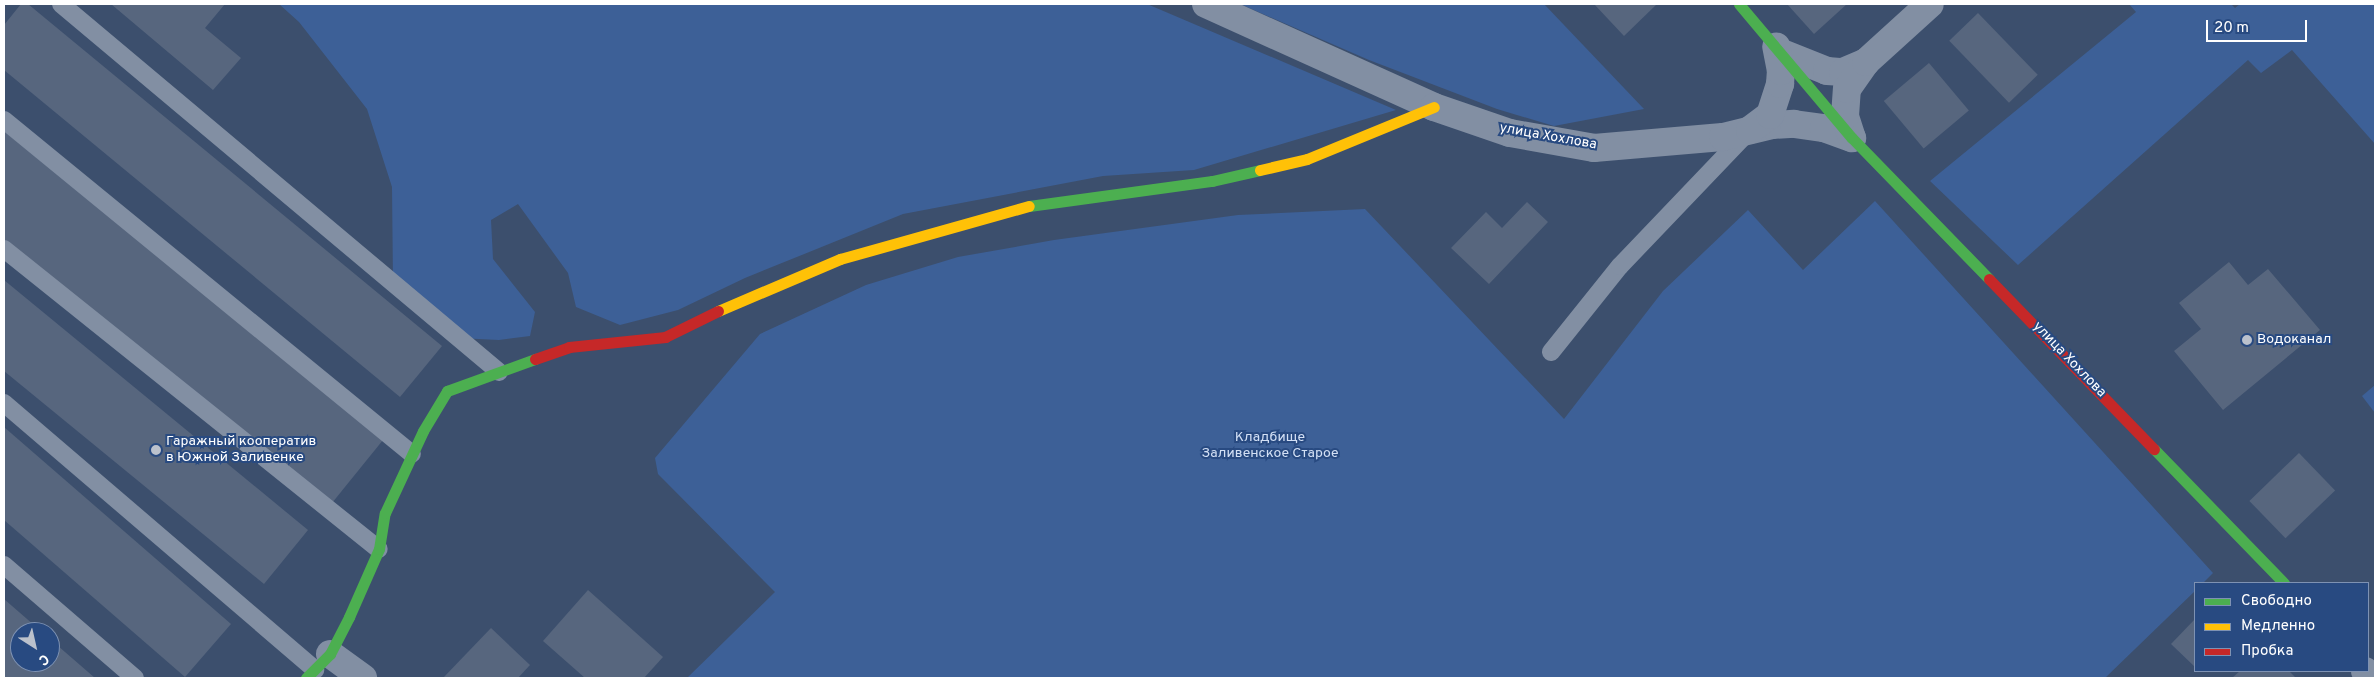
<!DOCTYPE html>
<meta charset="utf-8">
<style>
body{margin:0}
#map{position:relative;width:2379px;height:682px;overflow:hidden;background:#3c4f6d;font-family:Overpass,sans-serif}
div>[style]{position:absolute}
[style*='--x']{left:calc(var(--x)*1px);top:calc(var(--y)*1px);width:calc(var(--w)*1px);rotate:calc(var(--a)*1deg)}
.green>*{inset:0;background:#3d6097}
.building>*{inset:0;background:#57667e;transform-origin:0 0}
.lane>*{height:18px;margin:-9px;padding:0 9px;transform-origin:9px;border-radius:9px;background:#828fa3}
.street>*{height:28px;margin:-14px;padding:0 14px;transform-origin:14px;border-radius:14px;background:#828fa3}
.fast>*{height:11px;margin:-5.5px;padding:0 5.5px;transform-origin:5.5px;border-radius:5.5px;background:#4caf50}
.slow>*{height:11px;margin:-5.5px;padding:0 5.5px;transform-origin:5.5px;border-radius:5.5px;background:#ffc107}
.jam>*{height:11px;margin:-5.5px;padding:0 5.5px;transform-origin:5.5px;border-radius:5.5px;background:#c62828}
.dots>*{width:14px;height:14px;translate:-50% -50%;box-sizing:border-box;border:2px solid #284a81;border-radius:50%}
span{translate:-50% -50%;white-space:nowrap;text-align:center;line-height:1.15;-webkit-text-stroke:4px #284a81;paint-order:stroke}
.street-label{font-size:14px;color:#fff}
.poi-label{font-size:14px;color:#fff}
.left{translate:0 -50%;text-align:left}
.park-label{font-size:14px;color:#d3e0f5}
.frame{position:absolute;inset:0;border:5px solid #fff;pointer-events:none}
.legend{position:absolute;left:2194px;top:582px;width:175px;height:90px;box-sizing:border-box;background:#284a81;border:1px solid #7e92b3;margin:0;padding:6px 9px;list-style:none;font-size:15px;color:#fff}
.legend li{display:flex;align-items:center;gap:10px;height:25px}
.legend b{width:25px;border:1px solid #7e92b3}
.north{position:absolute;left:10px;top:622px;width:50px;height:50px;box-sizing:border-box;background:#284a81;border:1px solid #7e92b3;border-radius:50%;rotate:145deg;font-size:14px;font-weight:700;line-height:20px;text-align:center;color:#fff}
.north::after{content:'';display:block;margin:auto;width:18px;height:22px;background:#bbc1cc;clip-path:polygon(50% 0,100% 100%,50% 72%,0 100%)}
.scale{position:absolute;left:2206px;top:20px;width:101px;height:22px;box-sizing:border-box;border:2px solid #fff;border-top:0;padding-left:6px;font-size:15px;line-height:18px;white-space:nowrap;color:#fff;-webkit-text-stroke:4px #284a81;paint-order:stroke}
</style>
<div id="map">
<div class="green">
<i style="clip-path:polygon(279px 4px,1147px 4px,1396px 110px,1194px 170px,1103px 176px,903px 214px,745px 278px,678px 310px,620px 325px,576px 307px,568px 273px,518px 204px,491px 220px,493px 259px,535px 312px,530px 336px,499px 340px,458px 338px,393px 283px,392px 187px,367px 109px,299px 22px)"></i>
<i style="clip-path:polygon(1240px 4px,1544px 4px,1644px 109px,1554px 126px,1497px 109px,1369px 60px)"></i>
<i style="clip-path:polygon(2129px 4px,2231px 4px,2235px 8px,2240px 4px,2375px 4px,2375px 144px,2292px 50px,2261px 73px,2248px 60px,2018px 265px,1930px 181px,2136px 12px)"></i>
<i style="clip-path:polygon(1875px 201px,2213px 573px,2203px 583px,2195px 583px,2195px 591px,2105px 678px,687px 678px,775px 592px,658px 474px,655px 458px,760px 334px,866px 285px,958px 257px,1054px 240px,1238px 215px,1365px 209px,1564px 419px,1663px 291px,1748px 210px,1803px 270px)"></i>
<i style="clip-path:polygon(2375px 385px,2375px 413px,2362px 396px)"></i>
</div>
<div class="building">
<i style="clip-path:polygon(21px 4px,28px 4px,442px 346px,400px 397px,4px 70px,4px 25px)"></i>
<i style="clip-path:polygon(111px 4px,225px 4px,205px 28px,241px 58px,213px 90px)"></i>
<i style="clip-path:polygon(1594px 4px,1657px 4px,1624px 36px)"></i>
<i style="clip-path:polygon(1787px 4px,1847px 4px,1814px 34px)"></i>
<i style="left:1978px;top:13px;width:86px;height:40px;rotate:46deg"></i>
<i style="left:1929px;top:63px;width:62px;height:59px;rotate:50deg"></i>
<i style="left:4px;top:131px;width:489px;height:91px;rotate:39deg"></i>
<i style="clip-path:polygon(1527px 202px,1548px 222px,1489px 284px,1451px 248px,1486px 212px,1502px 228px)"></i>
<i style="clip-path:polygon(2229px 262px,2248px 285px,2268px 269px,2320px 330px,2223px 410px,2174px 351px,2201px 329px,2179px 303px)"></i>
<i style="clip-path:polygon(4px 280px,308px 530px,264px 584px,4px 371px)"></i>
<i style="clip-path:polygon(4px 427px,231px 624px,185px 677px,4px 520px)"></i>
<i style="left:2299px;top:453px;width:52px;height:69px;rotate:46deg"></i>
<i style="clip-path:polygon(588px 590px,663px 657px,644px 678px,585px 678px,543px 641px)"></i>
<i style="clip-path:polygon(4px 599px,42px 632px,20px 632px,20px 662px,50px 662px,50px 639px,95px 678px,4px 678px)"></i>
<i style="clip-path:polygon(2195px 619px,2195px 667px,2171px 644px)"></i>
<i style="clip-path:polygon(491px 628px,530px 665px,518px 678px,443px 678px)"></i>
<i style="clip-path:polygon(2240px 671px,2289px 671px,2296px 678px,2232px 678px)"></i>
</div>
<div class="lane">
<i style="--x:61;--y:4;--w:572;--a:40.04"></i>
<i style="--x:4;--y:120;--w:527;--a:39.3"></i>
<i style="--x:4;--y:249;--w:480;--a:38.7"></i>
<i style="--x:1551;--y:352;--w:110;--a:-51.3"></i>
<i style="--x:1620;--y:266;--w:185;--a:-46.3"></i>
<i style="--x:4;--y:403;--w:410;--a:40.6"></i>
<i style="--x:4;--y:565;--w:173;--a:40.8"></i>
</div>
<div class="street">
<i style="--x:1206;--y:4;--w:250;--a:24.3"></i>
<i style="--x:1434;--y:107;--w:80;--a:18.9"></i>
<i style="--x:1510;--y:133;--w:85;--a:10.1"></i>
<i style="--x:1594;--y:148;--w:129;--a:-4.9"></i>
<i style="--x:1723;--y:137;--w:50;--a:-13.8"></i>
<i style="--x:1772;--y:125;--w:22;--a:-3"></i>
<i style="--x:1794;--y:124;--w:30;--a:8"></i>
<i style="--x:1824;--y:128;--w:30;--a:20"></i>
<i style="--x:1782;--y:53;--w:48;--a:21.8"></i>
<i style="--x:1827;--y:71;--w:16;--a:4"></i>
<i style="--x:1843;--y:72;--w:25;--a:-23"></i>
<i style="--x:1750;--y:130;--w:25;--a:-37"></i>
<i style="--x:1770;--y:115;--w:33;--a:-72"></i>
<i style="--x:1780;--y:84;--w:13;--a:-86"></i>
<i style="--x:1781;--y:71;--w:25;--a:-101"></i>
<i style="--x:1852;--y:138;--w:23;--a:-108"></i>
<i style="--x:1845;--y:116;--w:27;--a:-86"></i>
<i style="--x:1847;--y:89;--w:33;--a:-55"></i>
<i style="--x:1866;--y:62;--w:86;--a:-42.2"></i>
<i style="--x:330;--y:654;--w:41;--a:36"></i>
<i style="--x:2365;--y:671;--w:10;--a:45"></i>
</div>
<div class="fast">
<i style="--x:1739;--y:4;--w:175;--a:49.9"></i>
<i style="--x:1852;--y:138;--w:197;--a:45.8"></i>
<i style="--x:1029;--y:206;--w:185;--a:-7.8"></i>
<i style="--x:1212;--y:181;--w:49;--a:-12.9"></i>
<i style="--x:2154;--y:449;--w:187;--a:45.9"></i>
<i style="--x:306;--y:678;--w:34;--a:-45"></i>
<i style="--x:330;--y:654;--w:42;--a:-62.8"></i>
<i style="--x:349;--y:617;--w:74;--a:-66.2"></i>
<i style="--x:379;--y:549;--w:36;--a:-81"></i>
<i style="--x:385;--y:513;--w:90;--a:-65.1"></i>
<i style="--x:423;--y:431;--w:47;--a:-59"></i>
<i style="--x:447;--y:391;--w:94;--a:-20"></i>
</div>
<div class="slow">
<i style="--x:1260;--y:170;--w:48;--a:-13.2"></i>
<i style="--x:1307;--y:159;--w:137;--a:-22.3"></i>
<i style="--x:718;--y:311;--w:133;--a:-23.1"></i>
<i style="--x:840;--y:259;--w:196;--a:-15.7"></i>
</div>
<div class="jam">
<i style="--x:1989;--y:279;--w:237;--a:45.9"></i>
<i style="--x:535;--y:359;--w:36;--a:-19"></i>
<i style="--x:569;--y:347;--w:97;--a:-5.9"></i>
<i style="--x:665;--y:337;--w:59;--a:-26.1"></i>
</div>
<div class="dots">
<i style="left:2247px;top:340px;background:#bbc1cc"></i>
<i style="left:156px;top:450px;background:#bbc1cc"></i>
</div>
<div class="street-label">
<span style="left:1548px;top:137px;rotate:10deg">улица Хохлова</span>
<span style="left:2069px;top:360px;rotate:46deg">улица Хохлова</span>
</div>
<div class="poi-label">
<span class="left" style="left:2257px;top:340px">Водоканал</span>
<span class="left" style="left:166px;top:450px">Гаражный кооператив<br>в Южной Заливенке</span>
</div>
<div class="park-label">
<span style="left:1270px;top:446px">Кладбище<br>Заливенское Старое</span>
</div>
<div class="frame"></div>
<ul class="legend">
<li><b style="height:6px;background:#4caf50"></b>Свободно</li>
<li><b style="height:6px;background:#ffc107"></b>Медленно</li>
<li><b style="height:6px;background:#c62828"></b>Пробка</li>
</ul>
<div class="north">С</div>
<div class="scale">20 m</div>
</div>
